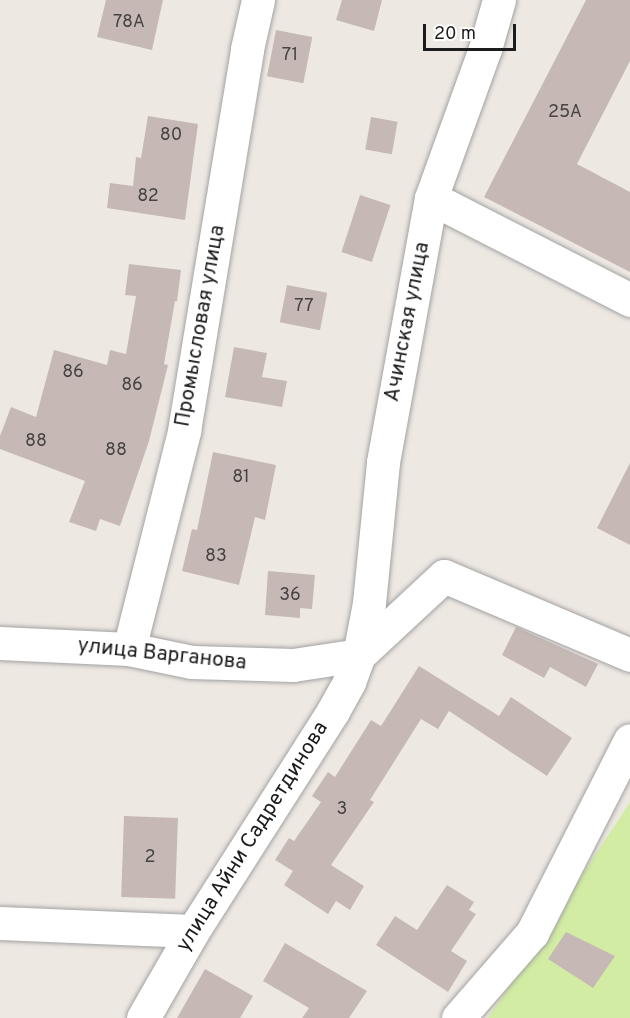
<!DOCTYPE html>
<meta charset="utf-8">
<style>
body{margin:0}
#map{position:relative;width:630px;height:1018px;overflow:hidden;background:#eee8e2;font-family:Overpass,sans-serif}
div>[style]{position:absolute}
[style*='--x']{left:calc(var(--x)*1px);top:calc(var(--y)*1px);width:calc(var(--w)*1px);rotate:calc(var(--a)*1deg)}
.grass>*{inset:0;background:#d2eca4}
.building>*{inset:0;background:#c6b9b5;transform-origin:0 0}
.roads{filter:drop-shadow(0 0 2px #a3a3a3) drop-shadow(0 0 2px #a3a3a3)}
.minor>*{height:33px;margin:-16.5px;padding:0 16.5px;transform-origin:16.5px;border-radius:16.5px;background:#fff}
span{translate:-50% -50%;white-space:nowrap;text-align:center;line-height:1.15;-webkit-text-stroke:4.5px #fff;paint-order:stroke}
.number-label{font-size:18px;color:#464342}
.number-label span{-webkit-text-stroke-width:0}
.street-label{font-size:21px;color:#1c1c1c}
.scale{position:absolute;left:423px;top:24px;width:93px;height:27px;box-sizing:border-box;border:3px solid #1c1c1c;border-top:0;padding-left:8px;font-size:18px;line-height:21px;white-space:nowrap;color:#1c1c1c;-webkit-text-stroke:4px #fff;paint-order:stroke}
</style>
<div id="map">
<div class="grass">
<i style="clip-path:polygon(630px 802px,630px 1018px,488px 1018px)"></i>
</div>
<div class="building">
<i style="clip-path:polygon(106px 0,163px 0,152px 50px,97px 37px)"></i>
<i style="clip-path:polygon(342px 0,382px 0,374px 31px,336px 20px)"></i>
<i style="clip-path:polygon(586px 0,630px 0,630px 61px,577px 164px,630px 192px,630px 272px,484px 197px)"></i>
<i style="left:276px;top:30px;width:37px;height:47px;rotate:11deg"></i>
<i style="clip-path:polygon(148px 116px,198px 124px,185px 220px,107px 208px,110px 183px,133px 186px,136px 157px,141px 158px)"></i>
<i style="left:371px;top:117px;width:27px;height:33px;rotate:10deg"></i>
<i style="left:360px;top:195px;width:32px;height:60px;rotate:18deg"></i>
<i style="clip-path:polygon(129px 264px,181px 270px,177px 301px,175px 301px,164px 364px,168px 365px,149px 441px,120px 526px,100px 519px,96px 531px,69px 522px,85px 481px,0 449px,0 436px,11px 407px,36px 417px,54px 350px,107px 365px,110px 350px,126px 354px,136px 296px,125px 295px)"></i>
<i style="left:287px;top:285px;width:41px;height:38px;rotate:11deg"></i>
<i style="clip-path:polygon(234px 347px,267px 353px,262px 377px,287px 381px,282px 407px,225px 397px)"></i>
<i style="clip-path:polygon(213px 452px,276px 465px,265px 520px,255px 517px,239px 585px,182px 571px,192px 529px,197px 530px)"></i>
<i style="clip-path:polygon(630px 463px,630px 545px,597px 528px)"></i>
<i style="clip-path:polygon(268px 571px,315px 575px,312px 609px,300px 608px,300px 618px,265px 615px)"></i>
<i style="clip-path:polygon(516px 627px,598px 664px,586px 687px,550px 667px,544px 678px,502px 655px)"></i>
<i style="clip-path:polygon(419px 666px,499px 716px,511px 697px,572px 738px,547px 776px,449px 711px,438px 729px,421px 719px,370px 800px,374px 802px,331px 865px,364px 886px,350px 910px,336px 901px,328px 914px,284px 885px,293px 871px,275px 860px,289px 838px,294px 841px,321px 802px,312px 796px,328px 772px,335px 777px,371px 720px,381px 726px)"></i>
<i style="left:124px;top:816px;width:54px;height:81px;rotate:2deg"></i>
<i style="clip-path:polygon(447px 885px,474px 902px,469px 910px,476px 914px,451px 951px,467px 961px,448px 992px,376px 945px,395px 916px,417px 930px)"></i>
<i style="clip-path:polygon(566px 932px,615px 956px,593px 988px,548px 959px)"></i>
<i style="clip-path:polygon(285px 943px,367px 991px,349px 1018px,302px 1018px,309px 1008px,263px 981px)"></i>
<i style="clip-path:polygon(205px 969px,253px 996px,240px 1018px,177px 1018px)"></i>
</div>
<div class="roads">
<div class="minor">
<i style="--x:431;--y:198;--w:224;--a:27.1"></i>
<i style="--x:0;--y:643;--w:129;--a:2.7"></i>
<i style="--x:129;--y:649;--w:64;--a:11.7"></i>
<i style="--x:192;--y:662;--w:101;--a:1.7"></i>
<i style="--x:293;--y:665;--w:67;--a:-8.6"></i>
<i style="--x:129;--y:649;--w:225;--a:-75.8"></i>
<i style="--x:184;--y:431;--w:387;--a:-80.6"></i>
<i style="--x:247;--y:49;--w:50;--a:-77.3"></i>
<i style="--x:359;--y:655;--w:116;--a:-42.9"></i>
<i style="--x:444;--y:576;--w:202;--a:23"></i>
<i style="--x:0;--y:923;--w:193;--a:2.4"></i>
<i style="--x:143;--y:1018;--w:100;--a:-60.1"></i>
<i style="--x:193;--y:931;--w:261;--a:-57.5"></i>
<i style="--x:333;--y:711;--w:33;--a:-61"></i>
<i style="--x:349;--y:682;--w:29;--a:-70"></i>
<i style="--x:359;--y:655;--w:53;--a:-79.1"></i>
<i style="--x:369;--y:603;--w:142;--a:-84.3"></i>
<i style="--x:383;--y:462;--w:268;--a:-79.7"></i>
<i style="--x:431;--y:198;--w:158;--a:-70.1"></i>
<i style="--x:485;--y:49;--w:51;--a:-74.1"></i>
<i style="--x:458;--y:1018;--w:113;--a:-49"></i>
<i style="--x:532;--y:933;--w:216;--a:-63.1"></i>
</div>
</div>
<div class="number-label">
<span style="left:129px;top:23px">78А</span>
<span style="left:290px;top:56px">71</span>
<span style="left:565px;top:113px">25А</span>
<span style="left:171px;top:136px">80</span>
<span style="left:148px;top:197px">82</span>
<span style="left:304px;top:307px">77</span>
<span style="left:73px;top:373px">86</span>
<span style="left:132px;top:386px">86</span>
<span style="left:36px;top:442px">88</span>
<span style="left:116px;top:451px">88</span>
<span style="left:241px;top:478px">81</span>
<span style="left:216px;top:557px">83</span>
<span style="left:290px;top:596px">36</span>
<span style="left:342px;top:810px">3</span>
<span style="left:150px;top:858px">2</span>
</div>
<div class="street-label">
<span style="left:408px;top:322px;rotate:-79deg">Ачинская улица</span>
<span style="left:201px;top:326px;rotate:-80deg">Промысловая улица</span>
<span style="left:162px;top:655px;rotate:6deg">улица Варганова</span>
<span style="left:253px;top:837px;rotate:-58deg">улица Айни Садретдинова</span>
</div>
<div class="scale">20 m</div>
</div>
